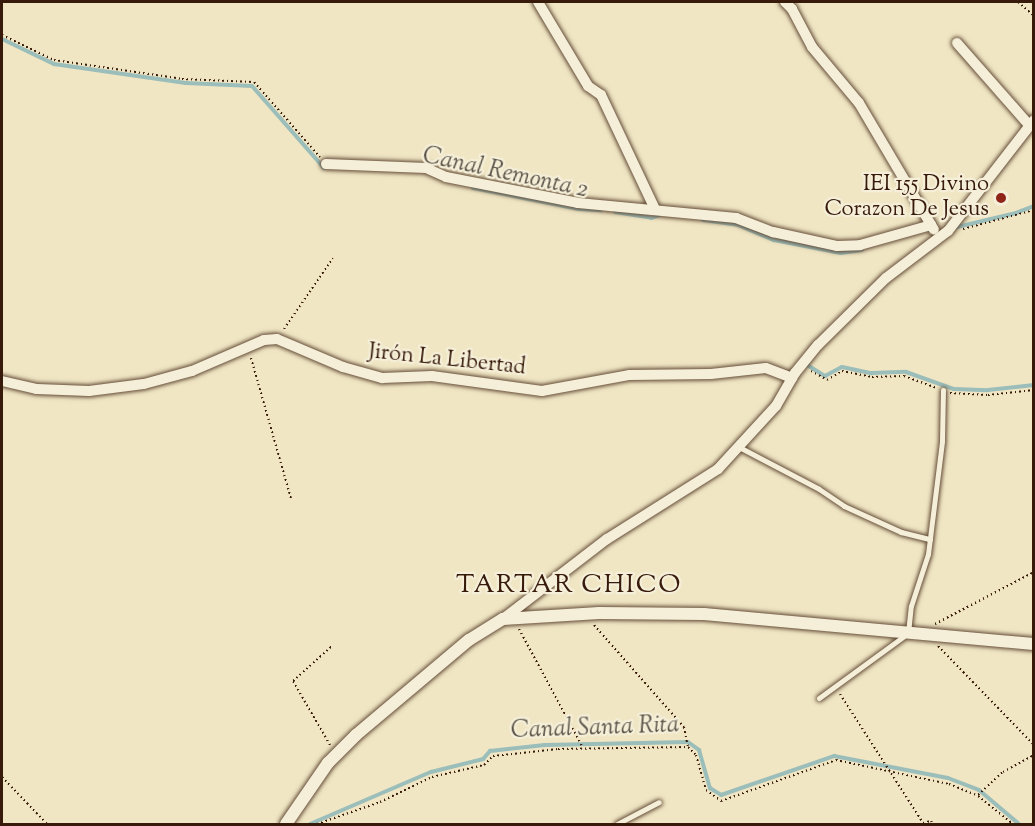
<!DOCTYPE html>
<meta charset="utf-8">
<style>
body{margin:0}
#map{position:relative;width:1035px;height:826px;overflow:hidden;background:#f0e6c4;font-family:"Sorts Mill Goudy",serif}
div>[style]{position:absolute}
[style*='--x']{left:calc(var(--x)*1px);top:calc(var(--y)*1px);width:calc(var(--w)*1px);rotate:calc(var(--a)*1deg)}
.stream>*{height:4px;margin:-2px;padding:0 2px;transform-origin:2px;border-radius:2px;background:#9bbeba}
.path>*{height:2px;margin-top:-1px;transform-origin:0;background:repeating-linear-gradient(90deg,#371a09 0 1.5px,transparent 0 4.5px)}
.roads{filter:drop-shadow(0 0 2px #654d38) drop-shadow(0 0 2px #654d38)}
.service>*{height:5px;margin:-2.5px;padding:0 2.5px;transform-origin:2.5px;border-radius:2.5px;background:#f5efd9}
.minor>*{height:10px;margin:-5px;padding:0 5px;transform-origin:5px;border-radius:5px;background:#f5efd9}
.tertiary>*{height:12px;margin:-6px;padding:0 6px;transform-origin:6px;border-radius:6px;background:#f5efd9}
.dots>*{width:16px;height:16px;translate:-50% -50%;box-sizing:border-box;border:3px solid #f5efd9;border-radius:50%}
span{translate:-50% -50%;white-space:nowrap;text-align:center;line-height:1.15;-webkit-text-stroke:4.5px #f5efd9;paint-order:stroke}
.poi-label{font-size:22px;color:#371a09}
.right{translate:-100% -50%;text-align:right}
.street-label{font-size:22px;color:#371a09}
.water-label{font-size:24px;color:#5a5347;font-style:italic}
.quarter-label{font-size:26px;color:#371a09;letter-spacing:1.5px}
.frame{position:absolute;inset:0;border:3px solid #371a09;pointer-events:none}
</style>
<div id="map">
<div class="stream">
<i style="--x:2;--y:39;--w:58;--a:25.7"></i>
<i style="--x:54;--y:64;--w:133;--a:8.2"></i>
<i style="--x:186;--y:83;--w:66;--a:2.6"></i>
<i style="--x:252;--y:86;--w:109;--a:48.7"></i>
<i style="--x:473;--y:188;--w:108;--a:11.2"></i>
<i style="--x:579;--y:209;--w:22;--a:3"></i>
<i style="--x:615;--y:212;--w:36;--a:9"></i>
<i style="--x:651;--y:218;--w:9;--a:-18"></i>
<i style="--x:703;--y:220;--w:35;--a:8"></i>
<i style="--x:738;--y:225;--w:39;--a:23"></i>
<i style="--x:774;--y:240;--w:68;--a:11"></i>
<i style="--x:841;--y:253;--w:21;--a:-8"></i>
<i style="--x:953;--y:228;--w:65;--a:-13.4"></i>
<i style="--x:1016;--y:213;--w:19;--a:-21"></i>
<i style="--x:804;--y:363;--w:25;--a:32"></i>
<i style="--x:825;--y:376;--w:19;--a:-28"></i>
<i style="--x:842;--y:367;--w:30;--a:12"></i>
<i style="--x:871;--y:373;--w:35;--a:-2"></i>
<i style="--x:906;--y:372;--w:51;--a:19.5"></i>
<i style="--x:954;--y:389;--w:34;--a:2"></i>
<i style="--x:988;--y:390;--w:46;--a:-6.2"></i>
<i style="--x:310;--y:824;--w:132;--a:-23.3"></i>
<i style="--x:431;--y:772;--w:54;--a:-14"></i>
<i style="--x:483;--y:759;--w:11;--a:-49"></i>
<i style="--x:490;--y:751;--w:55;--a:-6.2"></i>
<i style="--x:545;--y:745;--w:143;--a:-1.2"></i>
<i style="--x:688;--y:742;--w:14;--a:36"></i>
<i style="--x:699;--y:750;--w:40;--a:74"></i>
<i style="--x:710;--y:788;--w:13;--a:32"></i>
<i style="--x:721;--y:795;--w:120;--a:-19"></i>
<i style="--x:834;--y:756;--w:116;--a:10.9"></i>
<i style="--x:948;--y:778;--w:33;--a:21"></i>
<i style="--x:979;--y:790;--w:52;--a:40.4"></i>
</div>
<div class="path">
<i style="--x:1018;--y:2;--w:21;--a:41"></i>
<i style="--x:2;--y:35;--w:58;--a:25.7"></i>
<i style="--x:54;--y:60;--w:129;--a:8.4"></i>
<i style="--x:182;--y:79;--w:72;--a:2.4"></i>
<i style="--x:254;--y:82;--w:100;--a:48.7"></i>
<i style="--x:963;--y:229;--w:73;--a:-15"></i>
<i style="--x:284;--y:329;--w:86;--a:-55.4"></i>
<i style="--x:251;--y:358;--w:146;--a:74.1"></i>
<i style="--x:811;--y:371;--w:18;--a:29"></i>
<i style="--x:827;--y:380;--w:17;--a:-31"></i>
<i style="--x:842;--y:371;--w:31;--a:11"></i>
<i style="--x:872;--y:377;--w:32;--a:-2"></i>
<i style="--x:904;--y:376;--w:35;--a:20"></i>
<i style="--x:950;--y:393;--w:38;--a:3"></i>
<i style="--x:988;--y:395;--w:46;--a:-6.2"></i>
<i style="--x:935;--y:624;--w:112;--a:-27.7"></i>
<i style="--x:594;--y:625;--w:136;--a:48.6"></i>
<i style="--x:684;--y:727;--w:20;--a:79"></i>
<i style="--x:519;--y:629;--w:135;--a:61.7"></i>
<i style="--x:938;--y:646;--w:138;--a:45.9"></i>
<i style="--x:840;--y:694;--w:153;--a:57.2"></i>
<i style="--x:923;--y:823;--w:8;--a:-14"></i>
<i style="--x:931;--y:821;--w:4;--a:56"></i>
<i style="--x:330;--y:745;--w:74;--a:-120"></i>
<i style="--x:293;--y:681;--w:52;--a:-41.9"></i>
<i style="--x:2;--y:777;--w:65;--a:46.2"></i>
<i style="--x:978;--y:795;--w:34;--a:-43"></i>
<i style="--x:1003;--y:772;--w:35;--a:-29"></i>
<i style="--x:317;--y:824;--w:67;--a:-19.2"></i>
<i style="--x:380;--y:802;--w:58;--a:-25.7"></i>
<i style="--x:432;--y:777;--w:53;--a:-13"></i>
<i style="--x:484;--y:765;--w:13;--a:-45"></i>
<i style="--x:493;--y:756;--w:65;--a:-6.1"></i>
<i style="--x:558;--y:749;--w:130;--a:-0.9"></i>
<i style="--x:688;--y:747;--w:11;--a:45"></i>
<i style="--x:696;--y:755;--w:36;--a:74"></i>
<i style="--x:706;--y:790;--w:19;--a:36"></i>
<i style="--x:721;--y:801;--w:122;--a:-19.6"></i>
<i style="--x:836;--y:760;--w:116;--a:12"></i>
<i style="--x:949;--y:784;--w:31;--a:22"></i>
<i style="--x:978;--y:796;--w:45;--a:38.7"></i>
</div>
<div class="roads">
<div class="service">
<i style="--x:739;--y:447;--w:90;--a:27.7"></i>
<i style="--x:819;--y:489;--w:30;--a:34"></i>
<i style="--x:844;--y:506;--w:63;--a:24.5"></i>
<i style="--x:901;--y:532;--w:30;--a:14"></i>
<i style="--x:819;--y:698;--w:110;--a:-36.1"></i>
<i style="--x:908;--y:633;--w:27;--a:-84"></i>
<i style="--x:911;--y:606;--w:55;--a:-71.9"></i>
<i style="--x:928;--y:554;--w:114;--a:-82.9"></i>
<i style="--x:942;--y:441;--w:51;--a:-88.9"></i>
<i style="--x:617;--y:824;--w:47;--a:-27.6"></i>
</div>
<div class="minor">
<i style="--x:538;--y:2;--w:98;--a:59.2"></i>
<i style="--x:588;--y:86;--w:16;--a:35"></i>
<i style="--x:601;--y:95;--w:126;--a:64.7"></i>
<i style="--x:785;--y:2;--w:10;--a:45"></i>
<i style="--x:792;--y:9;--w:43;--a:62.2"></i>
<i style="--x:812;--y:47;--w:73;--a:50"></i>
<i style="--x:859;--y:103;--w:147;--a:59.4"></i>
<i style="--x:957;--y:43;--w:109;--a:48.7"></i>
<i style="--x:326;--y:164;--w:100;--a:2.3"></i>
<i style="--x:426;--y:168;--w:22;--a:24"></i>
<i style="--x:446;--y:177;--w:135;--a:11.1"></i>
<i style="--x:578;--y:203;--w:159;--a:5.4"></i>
<i style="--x:736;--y:218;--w:40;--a:21"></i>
<i style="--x:773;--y:232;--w:66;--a:12.3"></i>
<i style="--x:837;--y:246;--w:23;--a:-2"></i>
<i style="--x:860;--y:245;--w:74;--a:-15.7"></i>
<i style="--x:2;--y:381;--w:36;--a:13"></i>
<i style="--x:37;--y:389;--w:52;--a:2.2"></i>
<i style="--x:89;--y:391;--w:55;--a:-7.3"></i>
<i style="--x:144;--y:384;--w:50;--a:-15.2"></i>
<i style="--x:192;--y:371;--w:78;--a:-23.3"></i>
<i style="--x:264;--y:340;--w:13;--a:-4"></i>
<i style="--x:277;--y:339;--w:72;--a:23"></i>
<i style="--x:343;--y:367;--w:41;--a:15.8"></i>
<i style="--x:382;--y:378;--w:50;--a:-2.3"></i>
<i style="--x:432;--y:376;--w:111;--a:7.8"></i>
<i style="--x:542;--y:391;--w:88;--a:-10.4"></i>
<i style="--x:629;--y:375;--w:82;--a:-0.7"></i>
<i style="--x:711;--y:374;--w:55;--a:-6.2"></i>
<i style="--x:766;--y:368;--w:28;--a:21"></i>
<i style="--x:503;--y:619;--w:131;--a:-37.6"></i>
<i style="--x:607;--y:539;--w:131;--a:-32.2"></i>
<i style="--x:718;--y:469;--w:86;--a:-47.4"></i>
<i style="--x:776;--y:406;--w:38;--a:-60"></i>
<i style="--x:795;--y:373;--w:36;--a:-51"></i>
<i style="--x:818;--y:345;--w:95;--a:-44.6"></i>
<i style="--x:886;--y:278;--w:78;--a:-37.2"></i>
<i style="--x:948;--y:231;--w:140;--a:-52.2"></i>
</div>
<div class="tertiary">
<i style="--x:286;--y:824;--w:74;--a:-55.5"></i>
<i style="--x:328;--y:763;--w:40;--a:-45"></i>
<i style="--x:356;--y:735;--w:148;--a:-40.1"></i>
<i style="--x:469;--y:640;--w:40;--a:-32"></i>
<i style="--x:503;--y:619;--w:96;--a:-3.6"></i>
<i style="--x:599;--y:613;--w:105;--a:0.5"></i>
<i style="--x:704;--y:614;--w:331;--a:5.2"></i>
</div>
</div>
<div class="dots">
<i style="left:1001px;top:198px;background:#8f2418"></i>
</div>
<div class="poi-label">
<span class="right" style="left:989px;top:198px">IEI 155 Divino<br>Corazon De Jesus</span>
</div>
<div class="street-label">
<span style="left:447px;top:361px;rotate:6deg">Jirón La Libertad</span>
</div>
<div class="water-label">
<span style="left:505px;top:174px;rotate:12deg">Canal Remonta 2</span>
<span style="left:595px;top:729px;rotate:-2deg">Canal Santa Rita</span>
</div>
<div class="quarter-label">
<span style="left:569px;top:586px">TARTAR CHICO</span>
</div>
<div class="frame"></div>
</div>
